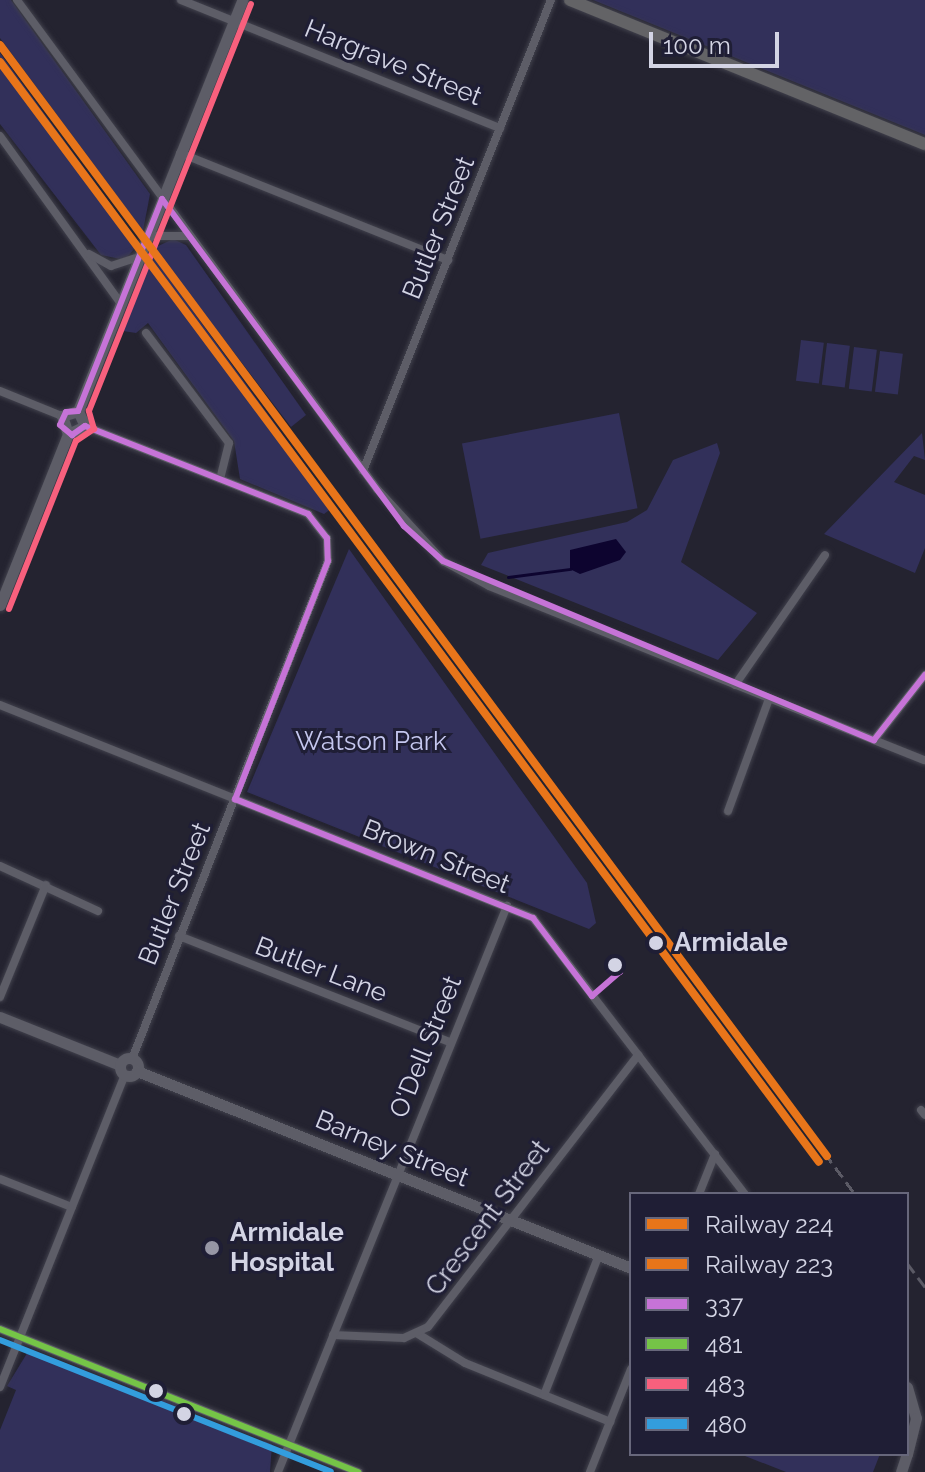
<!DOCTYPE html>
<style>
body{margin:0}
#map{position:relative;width:925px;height:1472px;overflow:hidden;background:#242330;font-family:Raleway,sans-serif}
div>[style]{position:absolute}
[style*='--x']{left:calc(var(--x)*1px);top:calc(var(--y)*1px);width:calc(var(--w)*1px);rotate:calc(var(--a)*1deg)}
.green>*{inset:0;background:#32305a;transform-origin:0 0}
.water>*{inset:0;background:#0d042f}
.stream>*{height:3px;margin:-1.5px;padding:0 1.5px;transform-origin:1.5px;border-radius:1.5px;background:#0d042f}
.roads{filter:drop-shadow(0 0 2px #41414c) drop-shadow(0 0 2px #41414c)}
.street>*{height:8px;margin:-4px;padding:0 4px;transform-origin:4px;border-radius:4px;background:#5d5d67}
.secondary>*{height:11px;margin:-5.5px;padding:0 5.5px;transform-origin:5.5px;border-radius:5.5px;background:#5d5d67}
.secondary>.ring{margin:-5.5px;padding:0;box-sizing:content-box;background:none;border:11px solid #5d5d67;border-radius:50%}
.primary>*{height:12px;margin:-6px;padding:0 6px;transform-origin:6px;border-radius:6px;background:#636366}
.rail>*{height:3px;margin-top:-1.5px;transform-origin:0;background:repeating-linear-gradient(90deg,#5b5a65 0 12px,transparent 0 18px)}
.bus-1>*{height:6px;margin:-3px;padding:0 3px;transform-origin:3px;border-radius:3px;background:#c673d7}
.bus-2>*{height:6px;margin:-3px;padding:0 3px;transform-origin:3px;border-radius:3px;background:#75c447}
.bus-3>*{height:6px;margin:-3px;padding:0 3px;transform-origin:3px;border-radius:3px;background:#f8607d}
.bus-4>*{height:6px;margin:-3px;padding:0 3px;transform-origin:3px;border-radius:3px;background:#339ddd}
.rail-1>*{height:8px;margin:-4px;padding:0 4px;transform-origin:4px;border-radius:4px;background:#e8751a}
.rail-2>*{height:8px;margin:-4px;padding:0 4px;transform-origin:4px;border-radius:4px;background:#e8751a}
.dots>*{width:22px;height:22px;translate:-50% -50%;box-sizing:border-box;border:4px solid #1f1e35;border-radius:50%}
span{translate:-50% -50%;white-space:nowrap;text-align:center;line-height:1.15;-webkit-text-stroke:6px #1f1e35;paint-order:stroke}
.street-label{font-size:26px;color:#d3d4e4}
.park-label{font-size:26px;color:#c5c7ef}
.stop-label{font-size:26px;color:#d3d4e4;font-weight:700}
.left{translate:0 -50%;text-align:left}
.poi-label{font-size:26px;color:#d3d4e4;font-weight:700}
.legend{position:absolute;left:629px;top:1192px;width:280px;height:264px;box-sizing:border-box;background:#1f1e35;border:2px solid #67677b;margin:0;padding:10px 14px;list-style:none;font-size:24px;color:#d3d4e4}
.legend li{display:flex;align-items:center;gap:16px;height:40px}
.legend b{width:40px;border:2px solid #67677b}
.scale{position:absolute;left:649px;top:32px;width:130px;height:36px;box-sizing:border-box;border:4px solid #d3d4e4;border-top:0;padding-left:10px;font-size:24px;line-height:28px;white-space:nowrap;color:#d3d4e4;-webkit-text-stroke:6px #1f1e35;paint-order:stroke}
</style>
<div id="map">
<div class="green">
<i style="clip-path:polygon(0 0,11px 0,150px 194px,143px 231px,0 38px)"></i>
<i style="clip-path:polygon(593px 0,925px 0,925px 135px)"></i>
<i style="clip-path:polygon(0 53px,139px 243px,125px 260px,101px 255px,0 124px)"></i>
<i style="clip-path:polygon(173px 239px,186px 245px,306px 415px,291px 427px,154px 248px)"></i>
<i style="clip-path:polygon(150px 252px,312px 475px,332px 508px,324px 514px,240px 479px,234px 441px,148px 323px,136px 333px,123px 331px)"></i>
<i style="left:801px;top:340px;width:23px;height:41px;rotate:7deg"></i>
<i style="left:827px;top:343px;width:23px;height:42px;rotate:7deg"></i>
<i style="left:854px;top:347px;width:23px;height:42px;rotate:7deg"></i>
<i style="left:880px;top:351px;width:23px;height:41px;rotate:7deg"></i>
<i style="left:619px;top:413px;width:97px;height:160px;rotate:79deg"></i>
<i style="clip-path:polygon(922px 433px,925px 460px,914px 456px,894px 482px,925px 495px,925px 548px,915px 573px,824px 534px)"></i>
<i style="clip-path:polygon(717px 443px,720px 453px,681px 562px,757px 613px,718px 660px,481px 565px,488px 553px,627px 522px,647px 510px,673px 460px)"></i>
<i style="clip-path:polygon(349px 549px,587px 883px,596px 923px,589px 929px,247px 792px)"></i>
<i style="clip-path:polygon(29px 1350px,161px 1407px,161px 1398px,190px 1410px,191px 1418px,263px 1448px,264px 1441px,272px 1444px,270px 1472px,0 1472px,0 1430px,16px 1390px,7px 1386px)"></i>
<i style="clip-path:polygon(740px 1454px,880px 1454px,873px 1472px,786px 1472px)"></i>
</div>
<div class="water">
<i style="clip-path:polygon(616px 539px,626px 552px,620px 560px,580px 574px,570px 569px,570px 550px)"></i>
</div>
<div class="stream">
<i style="--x:508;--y:577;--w:63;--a:-7.4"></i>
</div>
<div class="roads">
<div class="street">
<i style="--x:17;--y:0;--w:607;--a:53.64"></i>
<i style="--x:377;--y:489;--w:98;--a:47.5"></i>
<i style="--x:443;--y:561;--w:52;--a:28.5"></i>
<i style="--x:489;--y:586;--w:469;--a:21.8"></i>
<i style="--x:181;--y:0;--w:344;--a:21.9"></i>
<i style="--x:0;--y:136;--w:203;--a:54.2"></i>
<i style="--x:180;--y:153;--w:289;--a:21.8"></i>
<i style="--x:149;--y:236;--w:40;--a:0"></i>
<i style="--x:89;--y:254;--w:25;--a:29"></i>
<i style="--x:111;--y:266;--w:25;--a:-18"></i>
<i style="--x:146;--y:333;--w:138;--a:53"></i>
<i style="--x:229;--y:443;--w:37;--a:104"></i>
<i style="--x:0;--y:391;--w:67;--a:22"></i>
<i style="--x:85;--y:426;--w:240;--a:21.5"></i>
<i style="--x:308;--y:514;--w:31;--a:52"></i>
<i style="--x:327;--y:538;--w:23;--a:88"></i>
<i style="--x:328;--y:561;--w:535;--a:111.48"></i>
<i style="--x:363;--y:471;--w:507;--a:-68.24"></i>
<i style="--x:735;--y:685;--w:158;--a:-55.3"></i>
<i style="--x:0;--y:705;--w:574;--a:21.78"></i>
<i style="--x:533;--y:918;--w:348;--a:52.5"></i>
<i style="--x:874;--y:740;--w:83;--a:-51.9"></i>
<i style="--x:728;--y:811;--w:119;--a:-69.9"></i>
<i style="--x:0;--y:866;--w:108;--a:24.7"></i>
<i style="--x:179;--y:936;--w:290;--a:21.4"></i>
<i style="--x:0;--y:997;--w:121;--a:-67.7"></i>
<i style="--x:921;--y:1110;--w:6;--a:51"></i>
<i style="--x:0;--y:1179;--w:77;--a:21.3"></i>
<i style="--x:699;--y:1194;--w:43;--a:-68.2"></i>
<i style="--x:0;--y:1329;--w:386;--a:21.8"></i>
<i style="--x:418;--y:1334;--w:55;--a:31.7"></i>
<i style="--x:465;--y:1363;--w:157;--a:22.1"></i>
<i style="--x:333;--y:1335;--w:71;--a:2.4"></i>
<i style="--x:404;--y:1338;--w:26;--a:-25"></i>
<i style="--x:428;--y:1327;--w:344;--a:-52.3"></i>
<i style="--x:0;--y:1387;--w:336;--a:-68.2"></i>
<i style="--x:544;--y:1395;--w:150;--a:-68.6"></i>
<i style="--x:278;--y:1472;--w:611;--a:-67.97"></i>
<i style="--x:590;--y:1472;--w:111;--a:-68.3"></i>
</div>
<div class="secondary">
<i style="--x:78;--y:411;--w:443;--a:-68.2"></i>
<i style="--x:68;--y:434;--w:19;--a:-108"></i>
<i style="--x:62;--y:416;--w:17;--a:-17"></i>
<i style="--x:68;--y:434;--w:19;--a:-25"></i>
<i style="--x:85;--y:426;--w:17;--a:-115"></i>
<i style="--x:0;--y:605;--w:184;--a:-68.3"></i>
<i style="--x:0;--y:1017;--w:129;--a:21.8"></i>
<i class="ring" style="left:120px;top:1058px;width:7px;height:7px"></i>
<i style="--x:137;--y:1071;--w:532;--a:21.74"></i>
<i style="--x:907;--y:1387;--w:32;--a:74"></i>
<i style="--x:916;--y:1418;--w:37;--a:104"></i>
<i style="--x:901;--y:1472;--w:19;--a:-72"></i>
</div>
<div class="primary">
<i style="--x:570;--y:0;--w:383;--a:22.1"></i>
</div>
</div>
<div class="rail">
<i style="--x:395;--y:575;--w:771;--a:53.38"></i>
<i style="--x:907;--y:1263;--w:30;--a:53"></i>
</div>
<div class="bus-1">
<i style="--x:162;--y:199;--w:228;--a:111.6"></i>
<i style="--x:78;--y:411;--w:12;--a:175"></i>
<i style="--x:66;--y:412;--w:14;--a:115"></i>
<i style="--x:60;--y:425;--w:16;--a:40"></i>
<i style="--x:72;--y:435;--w:16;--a:-35"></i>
<i style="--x:85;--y:426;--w:240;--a:21.5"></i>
<i style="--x:308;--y:514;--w:31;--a:52"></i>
<i style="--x:327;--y:538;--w:23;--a:88"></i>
<i style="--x:328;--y:561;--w:256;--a:111.3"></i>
<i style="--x:235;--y:799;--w:321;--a:21.8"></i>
<i style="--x:533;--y:918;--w:98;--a:52.9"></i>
<i style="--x:592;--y:996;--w:37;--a:-41"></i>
<i style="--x:620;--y:972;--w:9;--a:-126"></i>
<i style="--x:162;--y:199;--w:407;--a:53.5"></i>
<i style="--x:404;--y:526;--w:52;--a:41.9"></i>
<i style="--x:443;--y:561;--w:467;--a:22.6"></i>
<i style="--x:874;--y:740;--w:83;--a:-51.9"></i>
</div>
<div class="bus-2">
<i style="--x:0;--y:1329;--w:386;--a:21.8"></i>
</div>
<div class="bus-3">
<i style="--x:9;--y:609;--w:181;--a:-68.3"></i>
<i style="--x:76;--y:441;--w:22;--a:-34"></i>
<i style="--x:94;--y:429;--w:19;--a:-106"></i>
<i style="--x:89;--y:411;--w:438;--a:-68.3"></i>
</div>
<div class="bus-4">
<i style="--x:0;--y:1340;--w:356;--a:21.7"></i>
</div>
<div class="rail-1">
<i style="--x:0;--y:45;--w:1385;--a:53.34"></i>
</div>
<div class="rail-2">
<i style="--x:0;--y:62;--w:1371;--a:53.33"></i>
</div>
<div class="dots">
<i style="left:656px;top:943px;background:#d3d4e4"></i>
<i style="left:615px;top:965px;background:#d3d4e4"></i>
<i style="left:212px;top:1248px;background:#9696a5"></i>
<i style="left:156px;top:1391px;background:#d3d4e4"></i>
<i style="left:184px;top:1414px;background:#d3d4e4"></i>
</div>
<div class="street-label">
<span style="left:393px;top:63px;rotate:22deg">Hargrave Street</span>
<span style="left:439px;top:228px;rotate:-68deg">Butler Street</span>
<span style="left:436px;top:857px;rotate:22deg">Brown Street</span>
<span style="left:175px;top:894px;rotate:-68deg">Butler Street</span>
<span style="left:321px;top:970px;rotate:21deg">Butler Lane</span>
<span style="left:426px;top:1047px;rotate:-68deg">O'Dell Street</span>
<span style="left:392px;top:1149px;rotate:22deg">Barney Street</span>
<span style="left:488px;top:1218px;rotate:-53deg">Crescent Street</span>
</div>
<div class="park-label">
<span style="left:371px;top:742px">Watson Park</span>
</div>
<div class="stop-label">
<span class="left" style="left:674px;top:943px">Armidale</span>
</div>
<div class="poi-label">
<span class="left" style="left:230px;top:1248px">Armidale<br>Hospital</span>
</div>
<ul class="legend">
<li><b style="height:10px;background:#e8751a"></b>Railway 224</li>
<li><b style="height:10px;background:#e8751a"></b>Railway 223</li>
<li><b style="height:10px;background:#c673d7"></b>337</li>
<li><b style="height:10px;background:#75c447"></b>481</li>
<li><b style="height:10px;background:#f8607d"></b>483</li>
<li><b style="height:10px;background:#339ddd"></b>480</li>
</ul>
<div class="scale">100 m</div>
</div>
